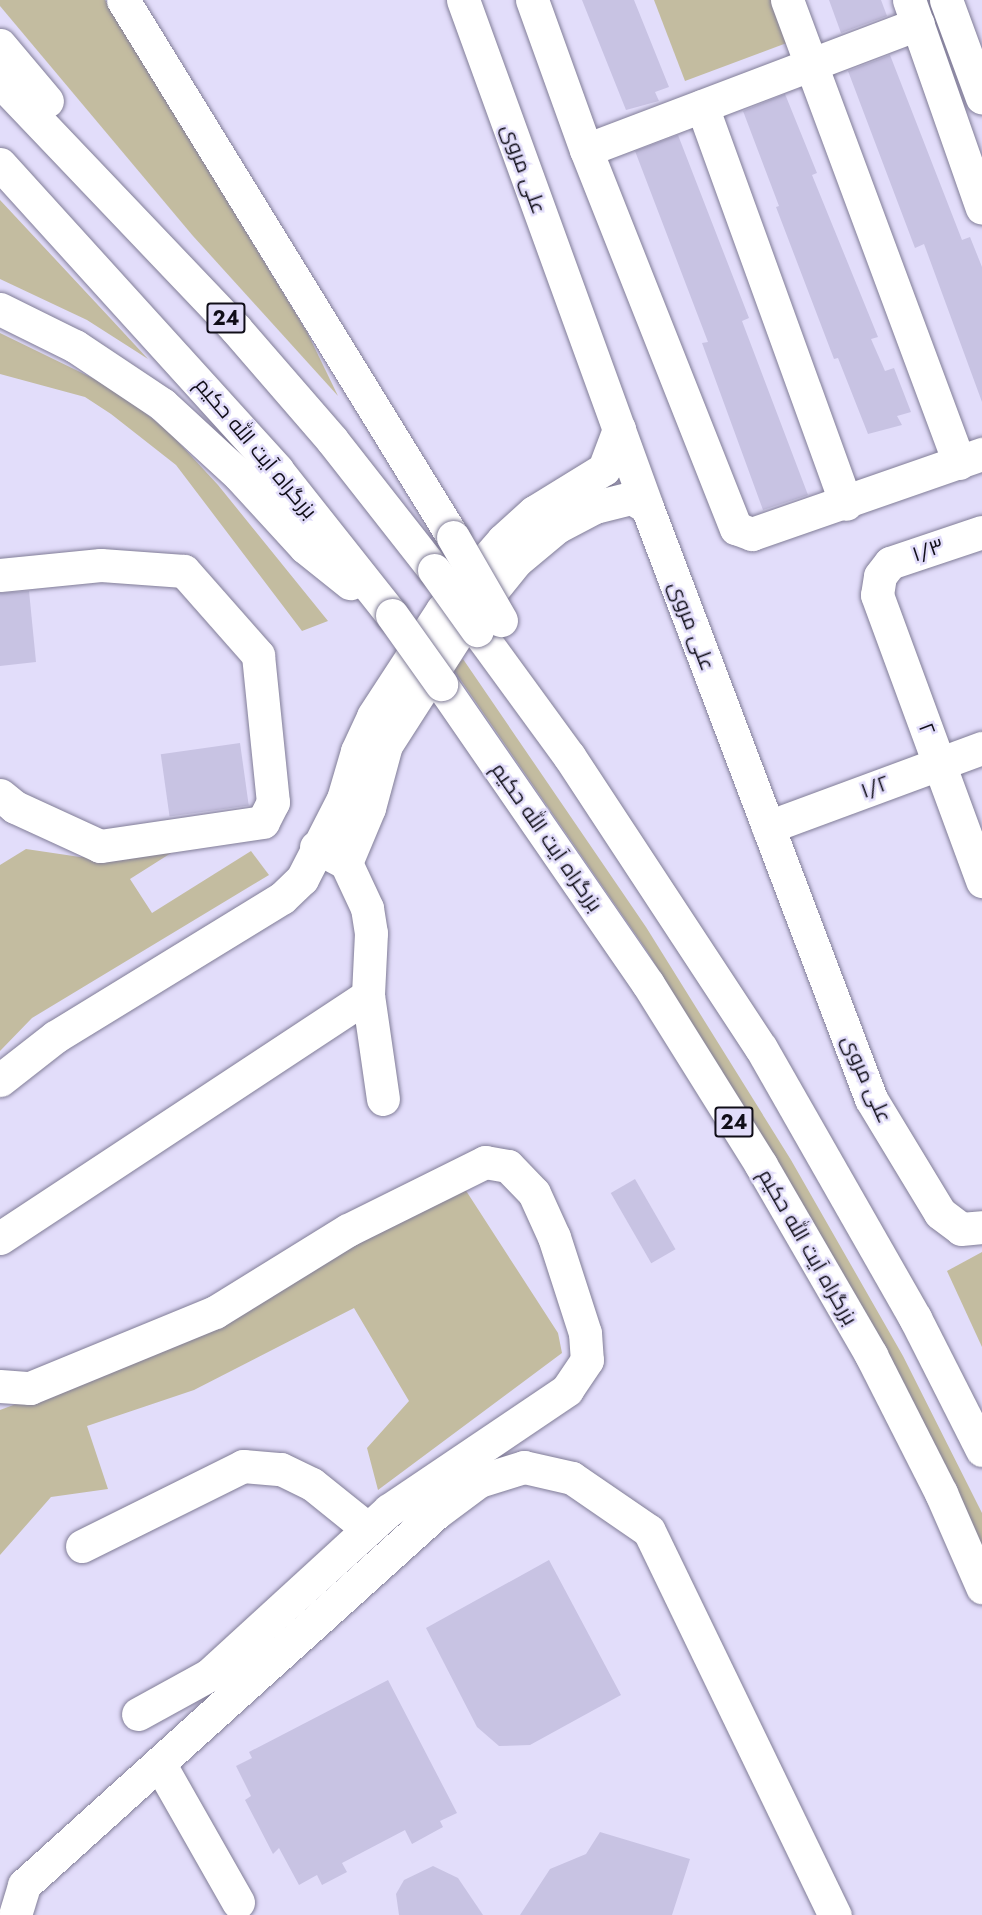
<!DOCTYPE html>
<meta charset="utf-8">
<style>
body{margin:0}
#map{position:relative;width:982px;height:1915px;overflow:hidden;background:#e2ddfa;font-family:Jost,Cairo,sans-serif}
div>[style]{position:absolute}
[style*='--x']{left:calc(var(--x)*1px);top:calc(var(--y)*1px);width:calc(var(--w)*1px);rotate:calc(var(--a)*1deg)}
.green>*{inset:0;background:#c3bca0}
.building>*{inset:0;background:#c8c3e3;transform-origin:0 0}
.roads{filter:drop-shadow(0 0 2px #817d97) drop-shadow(0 0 2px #817d97)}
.minor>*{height:33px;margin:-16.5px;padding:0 16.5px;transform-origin:16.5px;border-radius:16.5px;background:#fff}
.highway>*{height:33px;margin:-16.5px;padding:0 16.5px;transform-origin:16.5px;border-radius:16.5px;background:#fff}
.bridges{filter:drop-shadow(0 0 2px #817d97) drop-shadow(0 0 2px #817d97)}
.highway-bridge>*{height:33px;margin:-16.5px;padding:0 16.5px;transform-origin:16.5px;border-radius:16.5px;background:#fff}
span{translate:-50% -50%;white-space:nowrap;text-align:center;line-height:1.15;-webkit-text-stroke:5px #e2ddfa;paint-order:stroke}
.shield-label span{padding:2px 4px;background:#e2ddfa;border:2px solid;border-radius:4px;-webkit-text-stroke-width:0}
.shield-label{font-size:20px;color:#100e18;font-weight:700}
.street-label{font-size:21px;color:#100e18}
</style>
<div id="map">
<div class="green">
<i style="clip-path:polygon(0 0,105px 0,307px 332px,338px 396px,193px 236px,0 6px)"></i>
<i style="clip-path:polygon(654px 0,776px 0,792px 41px,685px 81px)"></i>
<i style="clip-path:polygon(0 200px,111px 319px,148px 359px,87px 320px,0 279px)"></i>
<i style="clip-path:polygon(0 333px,115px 389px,169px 432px,218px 485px,328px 621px,302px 631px,176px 465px,111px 414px,85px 397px,0 374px)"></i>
<i style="clip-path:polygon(463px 659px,646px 927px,791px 1160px,903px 1356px,982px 1513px,982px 1547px,825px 1242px,647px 951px,453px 669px)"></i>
<i style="clip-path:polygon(179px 848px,130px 879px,152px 913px,251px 851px,269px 875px,32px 1018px,0 1051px,0 865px,26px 849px,80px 857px)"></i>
<i style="clip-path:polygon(463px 1186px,558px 1333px,562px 1353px,378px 1490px,367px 1448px,409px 1401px,354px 1308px,194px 1390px,87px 1426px,108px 1489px,51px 1497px,0 1555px,0 1410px,203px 1334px,277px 1284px)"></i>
<i style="clip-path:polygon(982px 1252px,982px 1347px,947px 1271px)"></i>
</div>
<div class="building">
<i style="clip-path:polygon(582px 0,634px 0,669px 87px,655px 92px,659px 101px,626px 110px)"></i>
<i style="clip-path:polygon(829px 0,881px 0,887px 16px,841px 33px)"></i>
<i style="clip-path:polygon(890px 55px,962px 240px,970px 237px,982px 267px,982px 402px,924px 244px,915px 248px,848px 71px)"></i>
<i style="clip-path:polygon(785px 94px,817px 173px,812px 175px,878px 337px,871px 339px,885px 371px,894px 368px,911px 412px,897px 416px,902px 425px,868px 434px,838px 358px,834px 359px,776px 207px,779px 206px,743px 111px)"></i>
<i style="clip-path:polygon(678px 135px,749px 318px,742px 321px,808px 495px,763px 510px,702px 343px,708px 342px,635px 151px)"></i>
<i style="clip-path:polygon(29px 591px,36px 662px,0 666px,0 593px)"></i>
<i style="left:240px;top:743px;width:63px;height:80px;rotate:82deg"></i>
<i style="left:635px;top:1179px;width:81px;height:28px;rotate:60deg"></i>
<i style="clip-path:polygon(549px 1560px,621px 1695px,530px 1745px,499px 1746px,477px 1727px,426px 1628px)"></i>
<i style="clip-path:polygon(388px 1680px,457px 1813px,440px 1821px,443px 1827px,412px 1844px,405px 1830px,342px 1863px,347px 1872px,322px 1885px,317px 1875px,299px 1885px,279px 1848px,273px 1854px,245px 1800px,251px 1796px,236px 1766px,252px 1758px,249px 1752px)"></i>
<i style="clip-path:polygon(600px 1832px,690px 1859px,672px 1915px,520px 1915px,550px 1869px,586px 1854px)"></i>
<i style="clip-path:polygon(433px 1866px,458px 1878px,483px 1915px,399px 1915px,396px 1894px,404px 1880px)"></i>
</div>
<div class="roads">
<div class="minor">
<i style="--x:463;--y:0;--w:539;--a:70.05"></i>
<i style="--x:647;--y:507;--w:633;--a:69.27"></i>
<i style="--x:871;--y:1099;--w:133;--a:58.8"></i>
<i style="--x:940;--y:1213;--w:26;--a:37"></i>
<i style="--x:961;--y:1229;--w:21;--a:-5"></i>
<i style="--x:532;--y:0;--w:159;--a:70.2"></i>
<i style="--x:586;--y:150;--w:407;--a:68.4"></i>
<i style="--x:736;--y:528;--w:17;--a:21"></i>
<i style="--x:752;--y:534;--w:244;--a:-19.2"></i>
<i style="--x:787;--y:0;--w:494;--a:69.6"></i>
<i style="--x:909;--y:0;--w:220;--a:70.7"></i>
<i style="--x:946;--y:0;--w:104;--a:69.8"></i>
<i style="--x:702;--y:106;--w:423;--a:70.1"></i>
<i style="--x:586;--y:150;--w:355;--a:-20.8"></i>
<i style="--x:982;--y:532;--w:97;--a:161.4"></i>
<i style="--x:890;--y:563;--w:16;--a:128"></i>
<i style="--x:880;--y:576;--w:19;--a:99"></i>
<i style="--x:877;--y:595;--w:305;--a:69.8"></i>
<i style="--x:0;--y:575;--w:101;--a:-5.7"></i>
<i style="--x:101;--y:565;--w:83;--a:4.1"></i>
<i style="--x:184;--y:571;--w:112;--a:48.6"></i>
<i style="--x:258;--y:655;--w:148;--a:84.2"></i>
<i style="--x:273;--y:802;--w:22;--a:117"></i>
<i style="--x:263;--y:822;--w:165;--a:171.6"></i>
<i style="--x:100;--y:846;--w:94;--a:-155.4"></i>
<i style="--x:15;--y:807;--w:19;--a:-141"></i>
<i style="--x:768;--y:827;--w:228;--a:-20.3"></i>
<i style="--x:316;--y:847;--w:34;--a:28"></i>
<i style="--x:346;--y:863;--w:60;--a:-67.3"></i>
<i style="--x:369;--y:808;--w:65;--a:-74.9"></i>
<i style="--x:386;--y:745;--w:133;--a:-57.3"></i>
<i style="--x:458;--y:633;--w:92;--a:-51.1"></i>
<i style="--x:516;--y:561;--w:53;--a:-39.7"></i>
<i style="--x:557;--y:527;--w:43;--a:-27.8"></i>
<i style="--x:595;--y:507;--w:38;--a:-14"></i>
<i style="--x:632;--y:498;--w:17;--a:31"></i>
<i style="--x:346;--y:863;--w:50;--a:65"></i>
<i style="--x:367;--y:908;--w:25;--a:81"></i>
<i style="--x:371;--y:933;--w:62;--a:92.8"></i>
<i style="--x:368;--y:995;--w:105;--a:81.8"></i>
<i style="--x:0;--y:1080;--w:70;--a:-38"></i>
<i style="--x:55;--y:1037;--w:266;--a:-31.5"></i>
<i style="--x:282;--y:898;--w:28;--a:-44"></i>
<i style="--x:302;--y:879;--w:90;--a:-62.9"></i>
<i style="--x:343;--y:799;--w:50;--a:-73.7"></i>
<i style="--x:357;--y:751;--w:38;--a:-65"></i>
<i style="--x:373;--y:716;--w:126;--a:-56.9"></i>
<i style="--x:442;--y:610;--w:93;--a:-48.9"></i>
<i style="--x:503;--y:540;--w:42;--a:-42.1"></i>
<i style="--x:534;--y:512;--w:82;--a:-31.6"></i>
<i style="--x:604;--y:469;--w:43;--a:-69.4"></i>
<i style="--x:0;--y:1238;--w:441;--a:-33.4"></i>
<i style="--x:0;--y:1386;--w:30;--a:4"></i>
<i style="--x:30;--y:1388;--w:200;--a:-22.3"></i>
<i style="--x:215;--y:1312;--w:156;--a:-31.7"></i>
<i style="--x:348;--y:1230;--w:153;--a:-26.4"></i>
<i style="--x:485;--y:1162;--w:23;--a:10"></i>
<i style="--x:508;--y:1166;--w:37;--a:46"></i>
<i style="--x:534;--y:1193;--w:48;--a:65.6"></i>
<i style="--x:554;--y:1237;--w:101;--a:72.1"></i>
<i style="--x:585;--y:1333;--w:27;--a:86"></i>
<i style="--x:587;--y:1360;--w:36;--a:124"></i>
<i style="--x:567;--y:1390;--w:215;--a:146"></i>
<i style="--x:389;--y:1510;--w:244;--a:137.5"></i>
<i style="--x:209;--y:1675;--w:81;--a:151.2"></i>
<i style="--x:82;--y:1546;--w:180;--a:-26.4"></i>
<i style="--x:243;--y:1466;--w:38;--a:5"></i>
<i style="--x:281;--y:1469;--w:34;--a:26"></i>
<i style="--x:312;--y:1484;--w:72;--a:38.8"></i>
<i style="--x:159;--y:1763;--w:160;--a:60.4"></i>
<i style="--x:15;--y:1915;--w:31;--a:-73"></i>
<i style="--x:24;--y:1885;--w:555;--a:-42.08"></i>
<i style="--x:436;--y:1513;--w:54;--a:-36.7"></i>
<i style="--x:479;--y:1481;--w:47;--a:-17.3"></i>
<i style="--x:524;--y:1467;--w:49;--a:12.9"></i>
<i style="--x:572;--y:1478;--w:93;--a:34.5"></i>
<i style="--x:649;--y:1531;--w:427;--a:64.2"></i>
</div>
<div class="highway">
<i style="--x:123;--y:0;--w:630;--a:58.43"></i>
<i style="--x:0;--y:45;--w:73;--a:50"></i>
<i style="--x:0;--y:81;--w:342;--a:46.4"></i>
<i style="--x:236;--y:329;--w:147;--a:49.1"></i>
<i style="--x:332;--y:440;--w:165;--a:51.9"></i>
<i style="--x:0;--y:164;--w:413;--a:47.8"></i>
<i style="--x:277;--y:470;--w:185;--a:51.6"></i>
<i style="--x:0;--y:309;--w:84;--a:26.3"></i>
<i style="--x:75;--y:346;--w:105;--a:33.7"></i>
<i style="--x:162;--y:404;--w:105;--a:42.7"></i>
<i style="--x:239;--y:475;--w:98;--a:47.5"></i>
<i style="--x:305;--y:547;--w:58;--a:38.7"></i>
<i style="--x:477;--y:630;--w:156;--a:53.9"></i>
<i style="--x:569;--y:756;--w:349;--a:56.7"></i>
<i style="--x:761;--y:1048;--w:311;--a:60.3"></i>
<i style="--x:915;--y:1318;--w:148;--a:63.1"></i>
<i style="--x:441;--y:684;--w:364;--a:55.4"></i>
<i style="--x:648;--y:984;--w:213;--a:58"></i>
<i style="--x:761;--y:1165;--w:220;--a:59.9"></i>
<i style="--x:871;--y:1355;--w:155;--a:63.1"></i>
<i style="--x:941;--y:1493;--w:103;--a:66.4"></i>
</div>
</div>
<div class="bridges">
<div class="highway-bridge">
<i style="--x:453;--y:537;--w:96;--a:60"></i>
<i style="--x:434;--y:570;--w:74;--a:54.4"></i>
<i style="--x:392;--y:615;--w:85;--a:54.6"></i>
</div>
</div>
<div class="shield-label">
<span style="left:226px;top:318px">24</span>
<span style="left:734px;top:1122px">24</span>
</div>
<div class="street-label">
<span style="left:524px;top:169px;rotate:70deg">علی مروی</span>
<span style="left:256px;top:448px;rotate:50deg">بزرگراه آیت الله حکیم</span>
<span style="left:928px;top:550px;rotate:-19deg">۱/۳</span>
<span style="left:692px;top:626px;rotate:69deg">علی مروی</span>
<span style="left:927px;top:729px;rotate:69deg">۲</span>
<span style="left:875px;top:787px;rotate:-20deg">۱/۲</span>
<span style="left:547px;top:837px;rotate:55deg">بزرگراه آیت الله حکیم</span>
<span style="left:867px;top:1079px;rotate:66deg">علی مروی</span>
<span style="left:808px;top:1247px;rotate:60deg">بزرگراه آیت الله حکیم</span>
</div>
</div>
